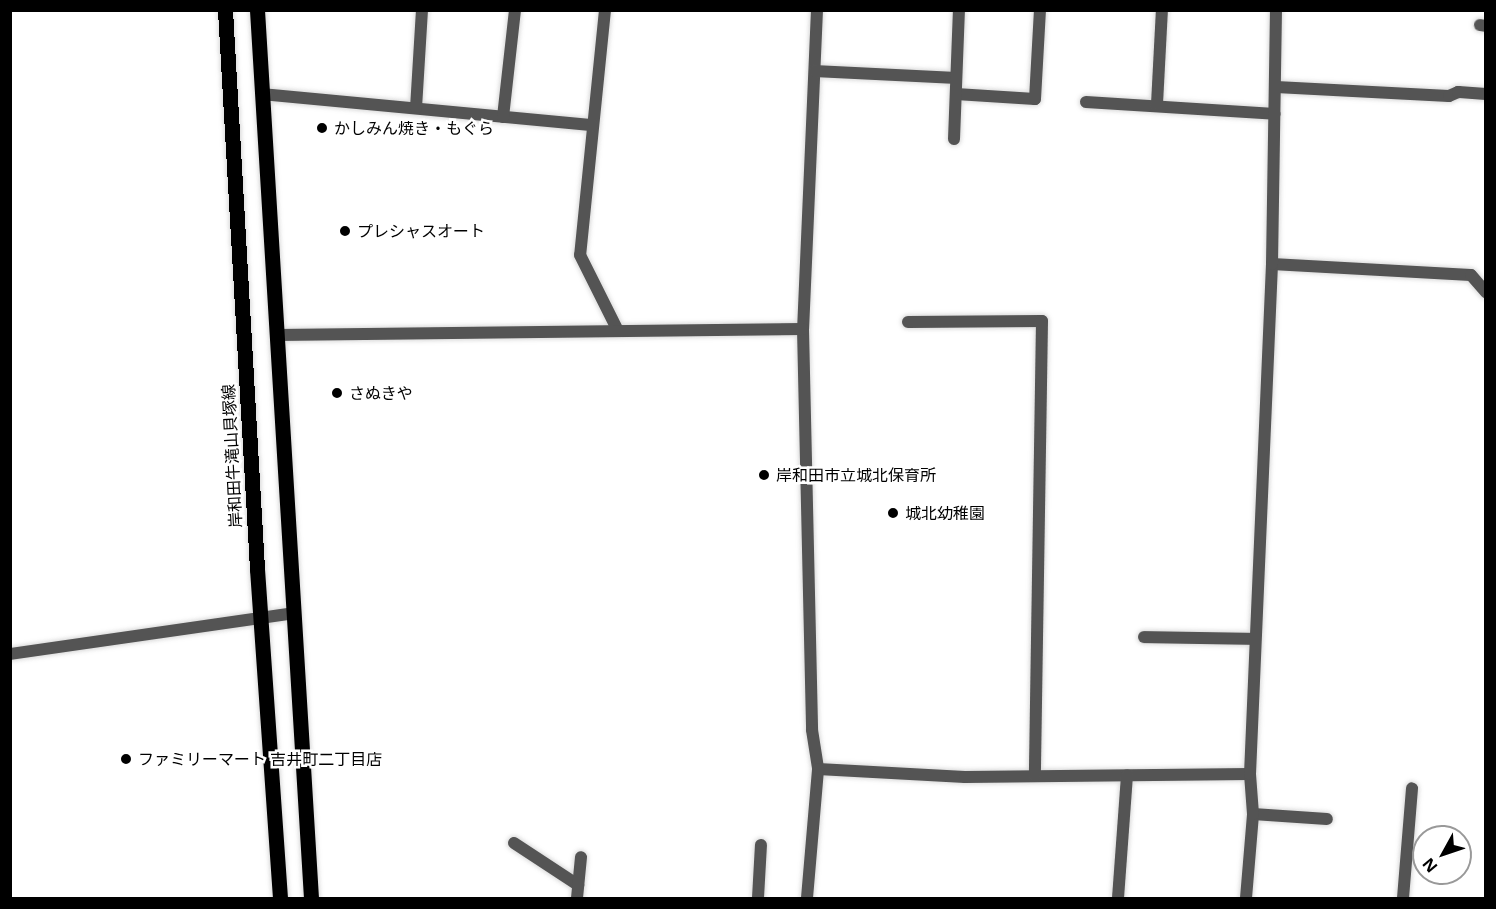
<!DOCTYPE html>
<meta charset="utf-8">
<style>
body{margin:0}
#map{position:relative;width:1496px;height:909px;overflow:hidden;background:#fff;font-family:"Noto Sans","Noto Sans JP",sans-serif}
div>[style]{position:absolute}
[style*='--x']{left:calc(var(--x)*1px);top:calc(var(--y)*1px);width:calc(var(--w)*1px);rotate:calc(var(--a)*1deg)}
.roads{filter:drop-shadow(0 0 2px #dbdbdb) drop-shadow(0 0 2px #dbdbdb)}
.minor>*{height:12px;margin:-6px;padding:0 6px;transform-origin:6px;border-radius:6px;background:#545454}
.tertiary>*{height:12px;margin:-6px;padding:0 6px;transform-origin:6px;border-radius:6px;background:#545454}
.primary>*{height:15px;margin:-7.5px;padding:0 7.5px;transform-origin:7.5px;border-radius:7.5px;background:#000}
.dots>*{width:16px;height:16px;translate:-50% -50%;box-sizing:border-box;border:3px solid #fff;border-radius:50%}
span{translate:-50% -50%;white-space:nowrap;text-align:center;line-height:1.15;-webkit-text-stroke:5px #fff;paint-order:stroke}
.poi-label{font-size:16px;color:#000}
.left{translate:0 -50%;text-align:left}
.street-label{font-size:16px;color:#000}
.frame{position:absolute;inset:0;border:12px solid #000;pointer-events:none}
.north{position:absolute;left:1412px;top:825px;width:60px;height:60px;box-sizing:border-box;background:#fff;border:2px solid #999;border-radius:50%;rotate:230deg;font-size:16px;font-weight:700;line-height:24px;text-align:center;color:#000}
.north::after{content:'';display:block;margin:auto;width:21px;height:27px;background:#000;clip-path:polygon(50% 0,100% 100%,50% 72%,0 100%)}
</style>
<div id="map">
<div class="roads">
<div class="minor">
<i style="--x:605;--y:10;--w:246;--a:95.8"></i>
<i style="--x:580;--y:255;--w:85;--a:63.4"></i>
<i style="--x:817;--y:10;--w:319;--a:92.5"></i>
<i style="--x:803;--y:329;--w:401;--a:88.7"></i>
<i style="--x:812;--y:730;--w:39;--a:81"></i>
<i style="--x:818;--y:769;--w:147;--a:3.1"></i>
<i style="--x:965;--y:777;--w:285;--a:-0.6"></i>
<i style="--x:1480;--y:25;--w:6;--a:9"></i>
<i style="--x:815;--y:71;--w:141;--a:2.8"></i>
<i style="--x:1276;--y:87;--w:173;--a:3"></i>
<i style="--x:1449;--y:96;--w:10;--a:-24"></i>
<i style="--x:1458;--y:92;--w:28;--a:4"></i>
<i style="--x:262;--y:94;--w:332;--a:5.4"></i>
<i style="--x:956;--y:94;--w:79;--a:3.6"></i>
<i style="--x:1035;--y:99;--w:89;--a:-86.8"></i>
<i style="--x:1086;--y:102;--w:189;--a:3.6"></i>
<i style="--x:1157;--y:104;--w:94;--a:-87"></i>
<i style="--x:416;--y:108;--w:98;--a:-86.5"></i>
<i style="--x:503;--y:117;--w:108;--a:-83.6"></i>
<i style="--x:954;--y:139;--w:129;--a:-87.8"></i>
<i style="--x:1272;--y:264;--w:199;--a:3.2"></i>
<i style="--x:1471;--y:275;--w:23;--a:49"></i>
<i style="--x:908;--y:322;--w:134;--a:-0.4"></i>
<i style="--x:1042;--y:321;--w:455;--a:90.9"></i>
<i style="--x:277;--y:335;--w:526;--a:-0.65"></i>
<i style="--x:1144;--y:637;--w:111;--a:1"></i>
<i style="--x:1253;--y:814;--w:74;--a:3.9"></i>
<i style="--x:514;--y:843;--w:77;--a:33.3"></i>
<i style="--x:577;--y:898;--w:41;--a:-84.4"></i>
<i style="--x:758;--y:898;--w:53;--a:-86.8"></i>
<i style="--x:807;--y:898;--w:129;--a:-85.1"></i>
<i style="--x:1118;--y:898;--w:123;--a:-85.8"></i>
<i style="--x:1246;--y:898;--w:84;--a:-85.2"></i>
<i style="--x:1253;--y:814;--w:40;--a:-94.3"></i>
<i style="--x:1250;--y:774;--w:510;--a:-87.53"></i>
<i style="--x:1272;--y:264;--w:254;--a:-89.1"></i>
<i style="--x:1403;--y:898;--w:110;--a:-85.3"></i>
</div>
<div class="tertiary">
<i style="--x:10;--y:654;--w:287;--a:-8.2"></i>
</div>
<div class="primary">
<i style="--x:225;--y:10;--w:560;--a:86.72"></i>
<i style="--x:257;--y:569;--w:330;--a:86"></i>
<i style="--x:257;--y:10;--w:890;--a:86.52"></i>
</div>
</div>
<div class="dots">
<i style="left:322px;top:128px;background:#000"></i>
<i style="left:345px;top:231px;background:#000"></i>
<i style="left:337px;top:393px;background:#000"></i>
<i style="left:764px;top:475px;background:#000"></i>
<i style="left:893px;top:513px;background:#000"></i>
<i style="left:126px;top:759px;background:#000"></i>
</div>
<div class="poi-label">
<span class="left" style="left:334px;top:128px">かしみん焼き・もぐら</span>
<span class="left" style="left:357px;top:231px">プレシャスオート</span>
<span class="left" style="left:349px;top:393px">さぬきや</span>
<span class="left" style="left:776px;top:475px">岸和田市立城北保育所</span>
<span class="left" style="left:905px;top:513px">城北幼稚園</span>
<span class="left" style="left:138px;top:759px">ファミリーマート 吉井町二丁目店</span>
</div>
<div class="street-label">
<span style="left:232px;top:456px;rotate:-93deg">岸和田牛滝山貝塚線</span>
</div>
<div class="frame"></div>
<div class="north">N</div>
</div>
